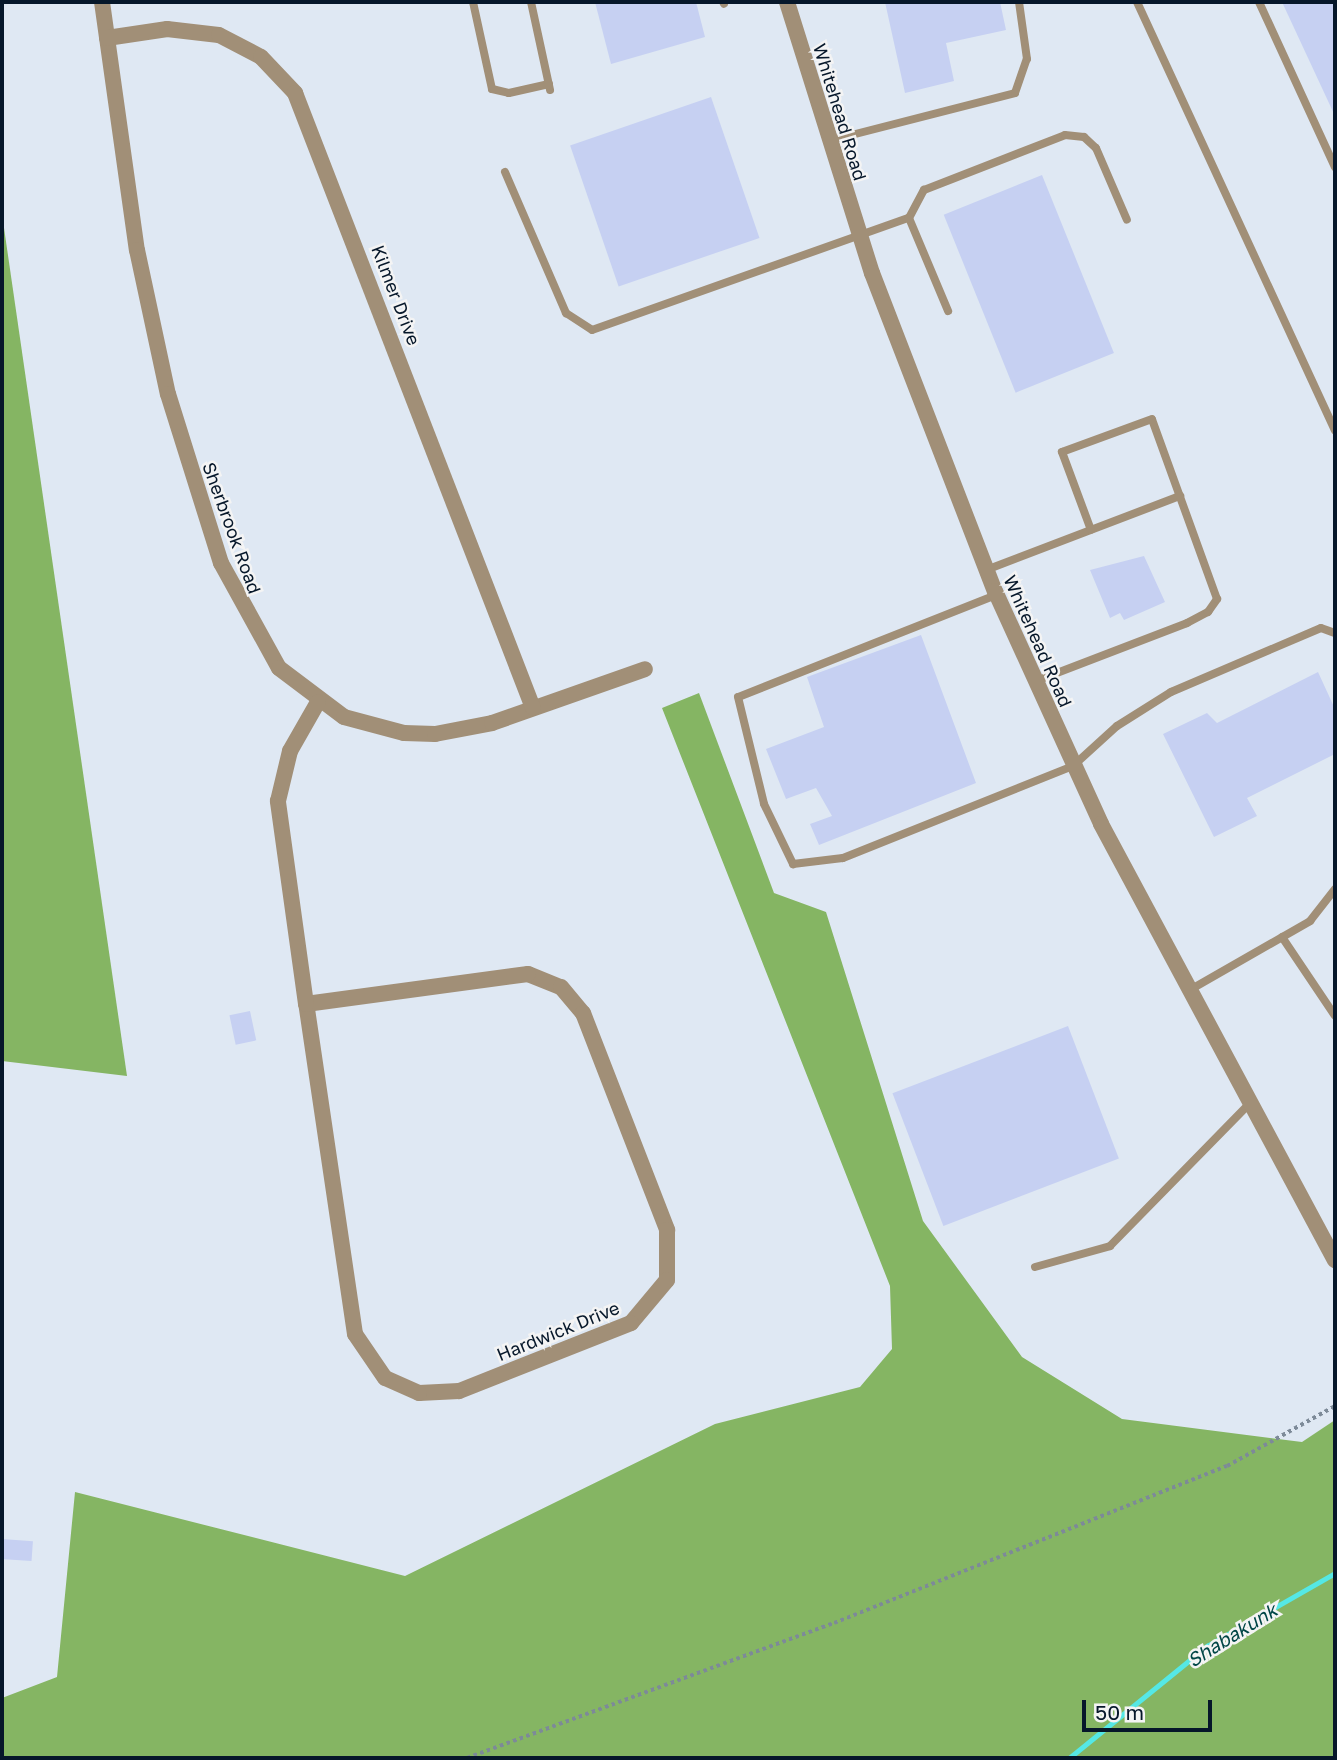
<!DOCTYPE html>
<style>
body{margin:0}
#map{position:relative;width:1337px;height:1760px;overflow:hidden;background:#dfe8f3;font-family:"Golos Text",sans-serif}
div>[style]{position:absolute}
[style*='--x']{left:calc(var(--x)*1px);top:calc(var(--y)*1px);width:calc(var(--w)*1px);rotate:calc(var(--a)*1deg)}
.forest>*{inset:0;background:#85b563}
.stream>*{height:5px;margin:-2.5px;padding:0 2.5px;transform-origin:2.5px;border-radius:2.5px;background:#55e8e5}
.building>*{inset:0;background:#c6d0f2;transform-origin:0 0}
.path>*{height:3.5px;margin-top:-1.75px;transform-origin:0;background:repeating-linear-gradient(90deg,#7d8a98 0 3.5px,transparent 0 7px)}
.service>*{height:8px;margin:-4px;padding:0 4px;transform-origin:4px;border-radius:4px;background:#a18f77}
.minor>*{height:16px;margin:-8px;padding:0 8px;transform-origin:8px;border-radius:8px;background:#a18f77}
span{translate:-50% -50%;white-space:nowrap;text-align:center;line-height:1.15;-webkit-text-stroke:5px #f4f4f4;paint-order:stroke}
.street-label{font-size:18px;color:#06172a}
.water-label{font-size:19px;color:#004646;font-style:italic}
.frame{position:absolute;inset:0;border:4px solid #06172a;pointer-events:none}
.scale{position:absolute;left:1082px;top:1700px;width:130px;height:32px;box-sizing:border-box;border:4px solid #06172a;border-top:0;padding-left:9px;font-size:21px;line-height:24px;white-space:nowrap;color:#06172a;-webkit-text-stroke:5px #f4f4f4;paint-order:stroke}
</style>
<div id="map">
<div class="forest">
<i style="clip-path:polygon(2px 214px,127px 1076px,2px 1061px)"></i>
<i style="clip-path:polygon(699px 693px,774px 893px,826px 912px,923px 1221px,1022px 1357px,1122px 1419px,1302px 1442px,1335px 1420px,1335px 1758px,2px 1758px,2px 1698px,57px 1677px,75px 1492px,405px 1576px,715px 1424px,860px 1387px,892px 1349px,890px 1286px,662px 708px)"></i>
</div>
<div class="stream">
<i style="--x:1069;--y:1758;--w:178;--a:-39.1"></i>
<i style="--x:1207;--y:1646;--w:147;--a:-29.7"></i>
</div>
<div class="building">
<i style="clip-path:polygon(595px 2px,696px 2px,705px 37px,611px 64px)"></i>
<i style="clip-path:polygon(885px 2px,1000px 2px,1006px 30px,946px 43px,954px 81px,905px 93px)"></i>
<i style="clip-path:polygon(1282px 2px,1335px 2px,1335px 116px)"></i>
<i style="left:711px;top:97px;width:149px;height:149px;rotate:71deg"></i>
<i style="left:1042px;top:175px;width:192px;height:106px;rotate:68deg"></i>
<i style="clip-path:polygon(1144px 556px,1165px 602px,1124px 620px,1120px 613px,1110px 618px,1090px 570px)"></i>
<i style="clip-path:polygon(921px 635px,976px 783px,819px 845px,810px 824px,832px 816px,816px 788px,786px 799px,766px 749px,824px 727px,807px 677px)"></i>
<i style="clip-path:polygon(1318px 672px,1335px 709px,1335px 754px,1247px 798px,1257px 816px,1214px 837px,1163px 734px,1207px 713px,1217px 723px)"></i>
<i style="left:250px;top:1011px;width:30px;height:21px;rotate:78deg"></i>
<i style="left:1068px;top:1026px;width:142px;height:188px;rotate:69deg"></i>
<i style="left:2px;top:1539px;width:31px;height:20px;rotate:4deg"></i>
</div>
<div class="path">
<i style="--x:467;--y:1758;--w:391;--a:-20.2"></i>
<i style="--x:834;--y:1623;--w:423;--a:-21.8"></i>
<i style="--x:1227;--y:1466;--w:124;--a:-29.1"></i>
</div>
<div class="service">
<i style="--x:473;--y:2;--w:89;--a:77.7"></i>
<i style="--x:492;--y:89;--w:17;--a:13"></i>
<i style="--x:509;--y:93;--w:41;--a:-12.7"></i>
<i style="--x:531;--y:2;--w:90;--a:77.8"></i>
<i style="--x:723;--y:2;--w:2;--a:63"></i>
<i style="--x:1137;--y:2;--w:472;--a:65.2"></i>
<i style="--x:1259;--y:2;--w:182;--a:65.3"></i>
<i style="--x:828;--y:141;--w:193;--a:-14.4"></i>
<i style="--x:1015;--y:93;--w:36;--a:-71"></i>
<i style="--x:1027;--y:59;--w:58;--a:-98"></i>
<i style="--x:505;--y:172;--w:154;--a:66.6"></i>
<i style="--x:566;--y:313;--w:31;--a:33"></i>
<i style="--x:592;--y:330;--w:336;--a:-19.5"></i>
<i style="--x:909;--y:218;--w:32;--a:-62"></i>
<i style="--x:924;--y:190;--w:151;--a:-21.3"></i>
<i style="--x:1065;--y:135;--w:19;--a:6"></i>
<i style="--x:1084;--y:137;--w:16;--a:43"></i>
<i style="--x:1096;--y:148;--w:78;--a:66.7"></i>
<i style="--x:909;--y:218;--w:101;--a:67.2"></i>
<i style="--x:986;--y:570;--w:208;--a:-20.9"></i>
<i style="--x:996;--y:595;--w:277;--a:158.4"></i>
<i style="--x:738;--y:697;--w:110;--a:76.3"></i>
<i style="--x:764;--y:804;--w:67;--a:64.2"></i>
<i style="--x:793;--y:864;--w:50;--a:-6.8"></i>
<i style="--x:843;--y:858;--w:248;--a:-21.8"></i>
<i style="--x:1073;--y:766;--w:59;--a:-42.3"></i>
<i style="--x:1117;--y:726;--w:64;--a:-32.2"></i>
<i style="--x:1171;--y:692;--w:163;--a:-23.1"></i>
<i style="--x:1321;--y:628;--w:15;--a:20"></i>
<i style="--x:1036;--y:681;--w:162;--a:-21"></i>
<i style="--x:1187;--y:623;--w:24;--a:-28"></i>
<i style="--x:1208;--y:612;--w:16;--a:-55"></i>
<i style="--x:1217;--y:599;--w:191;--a:-109.9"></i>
<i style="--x:1152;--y:419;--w:96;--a:159.9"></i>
<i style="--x:1062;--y:452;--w:83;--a:69.6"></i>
<i style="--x:1282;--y:937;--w:95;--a:56.1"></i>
<i style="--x:1188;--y:991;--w:141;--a:-29.8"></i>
<i style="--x:1310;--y:921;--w:41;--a:-52"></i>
<i style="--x:1035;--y:1267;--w:78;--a:-15.6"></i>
<i style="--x:1110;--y:1246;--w:200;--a:-45.6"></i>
</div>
<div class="minor">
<i style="--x:102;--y:2;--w:250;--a:82"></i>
<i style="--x:137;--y:250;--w:147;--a:77.9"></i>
<i style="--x:168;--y:394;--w:177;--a:72.6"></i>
<i style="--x:221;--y:563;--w:120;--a:61.1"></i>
<i style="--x:279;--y:668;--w:81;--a:37"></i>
<i style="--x:344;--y:717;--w:62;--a:14.9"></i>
<i style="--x:404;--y:733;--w:31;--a:2"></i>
<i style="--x:435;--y:734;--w:58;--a:-10.9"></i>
<i style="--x:492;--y:723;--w:162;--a:-19.4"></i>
<i style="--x:787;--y:2;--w:284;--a:72.6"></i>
<i style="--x:872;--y:273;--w:341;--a:68.9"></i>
<i style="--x:995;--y:591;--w:256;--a:65.5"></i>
<i style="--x:1101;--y:824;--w:495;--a:61.8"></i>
<i style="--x:107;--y:38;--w:61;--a:-8.5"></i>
<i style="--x:167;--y:29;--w:52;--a:6.6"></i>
<i style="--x:219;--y:35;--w:47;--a:27.6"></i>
<i style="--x:261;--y:57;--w:50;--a:46.6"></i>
<i style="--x:295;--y:93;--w:659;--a:68.84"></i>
<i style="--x:528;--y:974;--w:35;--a:22"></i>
<i style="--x:561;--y:987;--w:34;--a:50"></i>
<i style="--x:583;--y:1013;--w:233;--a:68.8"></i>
<i style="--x:667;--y:1230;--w:50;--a:90"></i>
<i style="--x:667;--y:1280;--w:56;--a:129.9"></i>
<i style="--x:631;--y:1323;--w:185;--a:158.4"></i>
<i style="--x:459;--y:1391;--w:40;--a:177.1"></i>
<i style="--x:419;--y:1393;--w:37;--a:-156"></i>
<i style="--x:385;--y:1378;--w:53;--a:-124.3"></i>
<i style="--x:355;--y:1334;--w:334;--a:-98.4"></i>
<i style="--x:306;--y:1004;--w:224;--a:-7.7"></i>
<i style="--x:306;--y:1004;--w:205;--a:-97.9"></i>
<i style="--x:278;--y:801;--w:51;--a:-76.5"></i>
<i style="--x:290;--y:751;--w:56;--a:-60.3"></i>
</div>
<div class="street-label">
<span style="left:840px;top:112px;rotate:73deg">Whitehead Road</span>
<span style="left:396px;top:295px;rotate:69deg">Kilmer Drive</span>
<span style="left:232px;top:528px;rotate:70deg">Sherbrook Road</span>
<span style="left:1038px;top:641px;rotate:66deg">Whitehead Road</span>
<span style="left:558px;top:1331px;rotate:-22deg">Hardwick Drive</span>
</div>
<div class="water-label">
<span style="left:1232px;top:1635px;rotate:-32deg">Shabakunk</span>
</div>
<div class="frame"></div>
<div class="scale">50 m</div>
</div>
